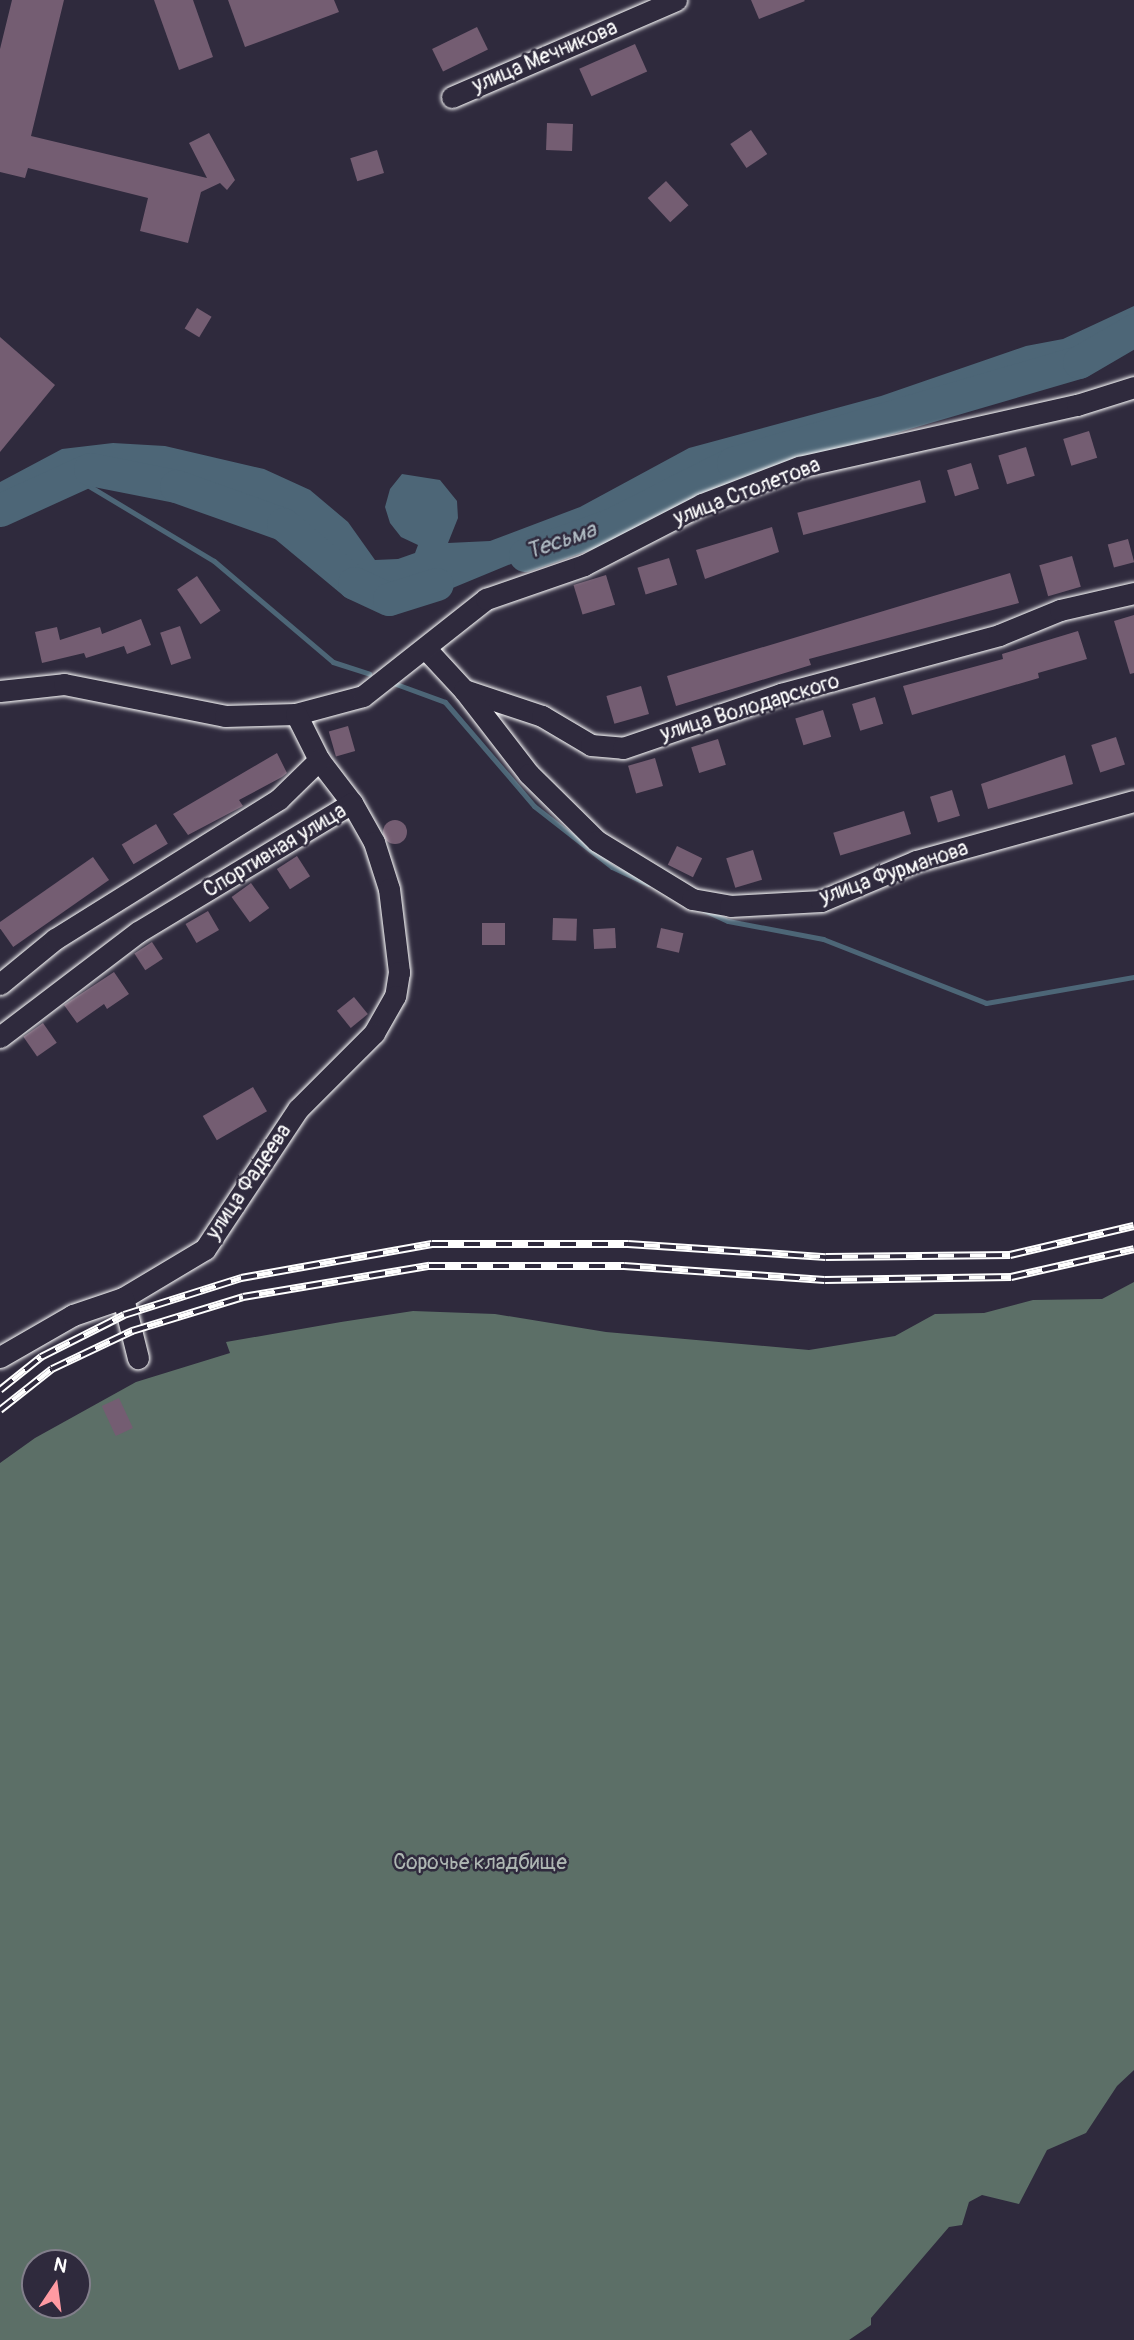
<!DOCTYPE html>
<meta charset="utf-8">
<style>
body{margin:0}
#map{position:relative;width:1134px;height:2340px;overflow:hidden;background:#2f2a3d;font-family:Pangolin,sans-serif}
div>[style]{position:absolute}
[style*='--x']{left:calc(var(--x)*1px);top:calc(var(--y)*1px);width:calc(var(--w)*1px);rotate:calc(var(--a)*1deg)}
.green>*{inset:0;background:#5c6f67}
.water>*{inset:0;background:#4d6677}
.stream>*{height:5px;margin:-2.5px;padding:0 2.5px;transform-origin:2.5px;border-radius:2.5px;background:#4d6677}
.river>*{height:33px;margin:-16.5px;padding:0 16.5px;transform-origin:16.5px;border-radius:16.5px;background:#4d6677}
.building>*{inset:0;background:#745d72;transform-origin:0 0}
.round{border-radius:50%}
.roads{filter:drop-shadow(0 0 2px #fff) drop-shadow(0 0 2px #fff)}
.street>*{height:21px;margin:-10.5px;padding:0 10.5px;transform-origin:10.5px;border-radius:10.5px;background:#2f2a3d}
.rail>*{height:8px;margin-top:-4px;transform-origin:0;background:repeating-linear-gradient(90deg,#2f2a3d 0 16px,#fff 0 32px);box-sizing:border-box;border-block:2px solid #fff}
span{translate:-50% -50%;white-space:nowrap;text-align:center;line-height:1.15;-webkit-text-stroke:5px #2f2a3d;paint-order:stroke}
.street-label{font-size:21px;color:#fff}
.park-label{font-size:21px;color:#aeb7b3}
.water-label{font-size:23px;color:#afbac2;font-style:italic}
.north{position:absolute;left:21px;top:2249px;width:70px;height:70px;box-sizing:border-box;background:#2f2a3d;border:2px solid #827f8b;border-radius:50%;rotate:13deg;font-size:19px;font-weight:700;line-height:28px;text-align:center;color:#fff}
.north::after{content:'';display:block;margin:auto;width:24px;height:32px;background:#ff9aa2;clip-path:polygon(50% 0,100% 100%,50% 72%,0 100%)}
</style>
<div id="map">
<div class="green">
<i style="clip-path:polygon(evenodd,1134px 1282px,1134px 2070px,1117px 2086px,1086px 2133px,1047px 2150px,1019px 2204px,982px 2195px,969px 2202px,962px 2225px,949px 2227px,871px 2318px,871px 2325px,849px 2340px,0 2340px,0 1463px,35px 1438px,136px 1382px,230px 1353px,226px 1342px,341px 1322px,413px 1311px,495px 1314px,606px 1332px,809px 1350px,895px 1336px,935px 1314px,984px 1313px,1033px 1300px,1102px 1299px,1134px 1282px,35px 2263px,77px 2263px,77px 2305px,35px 2305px,35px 2263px)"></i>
</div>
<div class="water">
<i style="clip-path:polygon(1134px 306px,1134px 330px,1062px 368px,730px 462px,557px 545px,426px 599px,400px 600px,364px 585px,328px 543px,288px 514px,177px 476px,123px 473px,51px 479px,0 509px,0 482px,62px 449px,113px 443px,165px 446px,264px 469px,310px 490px,348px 522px,375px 560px,398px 559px,415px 553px,418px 545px,401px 537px,390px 523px,385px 507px,390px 489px,402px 474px,440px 480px,457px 501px,458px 518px,448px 543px,490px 541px,580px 507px,689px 448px,881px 396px,1026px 346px,1063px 339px)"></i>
</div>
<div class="stream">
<i style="--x:74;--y:477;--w:163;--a:31"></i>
<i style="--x:214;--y:561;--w:156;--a:40.3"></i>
<i style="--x:333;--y:662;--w:38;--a:18"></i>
<i style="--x:396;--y:684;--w:52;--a:20.2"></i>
<i style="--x:445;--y:702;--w:137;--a:49.4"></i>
<i style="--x:534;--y:806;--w:99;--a:38"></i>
<i style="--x:612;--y:867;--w:40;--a:25"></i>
<i style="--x:704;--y:910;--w:26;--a:25"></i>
<i style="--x:728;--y:921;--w:97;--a:10.7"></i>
<i style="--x:823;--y:939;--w:175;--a:21.4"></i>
<i style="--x:986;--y:1003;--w:150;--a:-10"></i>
</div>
<div class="river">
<i style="--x:0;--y:510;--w:99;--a:-24.5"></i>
<i style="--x:90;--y:469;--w:88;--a:11.2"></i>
<i style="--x:176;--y:486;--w:114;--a:19.6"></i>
<i style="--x:283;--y:524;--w:92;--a:39.7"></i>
<i style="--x:354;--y:583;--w:38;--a:25"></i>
<i style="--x:389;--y:599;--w:50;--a:-17.4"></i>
<i style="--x:525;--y:555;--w:90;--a:-19.4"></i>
<i style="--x:610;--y:525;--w:138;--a:-26.8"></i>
<i style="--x:733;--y:463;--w:360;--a:-16.3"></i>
<i style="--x:1079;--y:362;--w:64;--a:-30.2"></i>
</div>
<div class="building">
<i style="clip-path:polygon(12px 0,64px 0,31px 136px,207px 178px,189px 143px,209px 133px,235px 180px,227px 190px,220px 183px,201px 192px,188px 243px,140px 231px,148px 198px,28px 168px,25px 178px,0 172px,0 49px)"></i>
<i style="clip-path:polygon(154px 0,193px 0,213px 57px,179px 70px)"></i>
<i style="clip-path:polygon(228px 0,334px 0,339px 12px,245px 47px)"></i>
<i style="clip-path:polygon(751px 0,804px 0,805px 1px,759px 19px)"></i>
<i style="left:477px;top:27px;width:25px;height:50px;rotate:64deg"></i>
<i style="left:635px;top:44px;width:30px;height:61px;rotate:66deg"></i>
<i style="left:547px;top:123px;width:26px;height:27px;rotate:2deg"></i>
<i style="left:751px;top:130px;width:29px;height:25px;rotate:56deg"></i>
<i style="left:377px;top:150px;width:24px;height:28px;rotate:73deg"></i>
<i style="left:666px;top:181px;width:33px;height:25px;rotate:47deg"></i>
<i style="left:197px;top:308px;width:17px;height:24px;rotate:31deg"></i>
<i style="clip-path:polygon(0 337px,55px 385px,0 452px)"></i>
<i style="left:1089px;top:431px;width:28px;height:27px;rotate:73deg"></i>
<i style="left:1026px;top:447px;width:30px;height:29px;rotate:73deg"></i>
<i style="left:971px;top:463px;width:27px;height:25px;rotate:73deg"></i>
<i style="left:920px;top:480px;width:23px;height:127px;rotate:75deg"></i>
<i style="clip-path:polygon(772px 527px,779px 552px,705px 579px,696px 550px)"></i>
<i style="left:1128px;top:539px;width:24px;height:21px;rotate:75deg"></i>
<i style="left:1072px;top:556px;width:32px;height:34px;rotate:74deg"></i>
<i style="left:669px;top:558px;width:28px;height:33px;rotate:73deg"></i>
<i style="clip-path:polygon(1010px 573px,1019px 603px,809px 659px,811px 665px,676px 706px,667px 676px)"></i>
<i style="left:606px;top:575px;width:31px;height:34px;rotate:73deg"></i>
<i style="left:197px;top:576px;width:42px;height:24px;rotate:56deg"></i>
<i style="clip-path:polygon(1134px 615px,1134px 673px,1130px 674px,1114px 621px)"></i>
<i style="clip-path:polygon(141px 619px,151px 645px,127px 654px,124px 646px,86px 658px,84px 653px,42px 663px,35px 632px,57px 627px,60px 640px,100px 627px,102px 634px)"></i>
<i style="left:180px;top:626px;width:34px;height:21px;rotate:71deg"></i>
<i style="clip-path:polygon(1078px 631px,1087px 659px,1038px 673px,1039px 678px,912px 715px,903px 686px,1003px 659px,1002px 654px)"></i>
<i style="left:641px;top:686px;width:29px;height:36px;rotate:74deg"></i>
<i style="left:875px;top:697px;width:28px;height:24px;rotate:73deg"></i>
<i style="left:823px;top:710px;width:28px;height:29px;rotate:73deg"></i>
<i style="left:348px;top:726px;width:26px;height:20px;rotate:74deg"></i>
<i style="left:1116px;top:737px;width:29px;height:26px;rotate:72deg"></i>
<i style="left:718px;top:739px;width:27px;height:28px;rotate:73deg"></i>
<i style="clip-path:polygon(277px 753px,287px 773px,282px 777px,239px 800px,243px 806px,188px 835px,173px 814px)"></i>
<i style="clip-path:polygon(1065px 755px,1073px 784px,988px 809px,981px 784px)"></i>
<i style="left:655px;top:758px;width:29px;height:28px;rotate:74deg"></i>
<i style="left:952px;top:790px;width:27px;height:23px;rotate:73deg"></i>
<i style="left:904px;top:811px;width:24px;height:74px;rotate:73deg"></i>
<i class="round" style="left:383px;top:820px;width:24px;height:24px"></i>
<i style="left:156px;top:824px;width:23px;height:40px;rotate:59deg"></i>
<i style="left:677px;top:846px;width:28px;height:21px;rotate:26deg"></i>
<i style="left:753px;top:850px;width:31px;height:28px;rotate:73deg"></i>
<i style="left:297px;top:856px;width:24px;height:24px;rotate:57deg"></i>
<i style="left:93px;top:857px;width:28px;height:117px;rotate:55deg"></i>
<i style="left:251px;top:883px;width:31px;height:24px;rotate:54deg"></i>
<i style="left:208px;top:911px;width:22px;height:26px;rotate:60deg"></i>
<i style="left:553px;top:918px;width:24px;height:22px;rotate:2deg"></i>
<i style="left:482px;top:923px;width:23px;height:22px"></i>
<i style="left:615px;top:928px;width:20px;height:22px;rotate:87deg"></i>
<i style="left:661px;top:928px;width:23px;height:20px;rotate:13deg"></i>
<i style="left:152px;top:942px;width:20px;height:21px;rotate:57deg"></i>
<i style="clip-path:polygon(114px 972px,129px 994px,107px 1009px,104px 1004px,77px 1023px,64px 1005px)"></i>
<i style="left:354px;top:997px;width:22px;height:22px;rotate:51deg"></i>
<i style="left:43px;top:1023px;width:24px;height:24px;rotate:55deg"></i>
<i style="left:253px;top:1087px;width:28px;height:58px;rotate:60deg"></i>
<i style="left:119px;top:1398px;width:33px;height:19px;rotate:65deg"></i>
</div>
<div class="roads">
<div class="street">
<i style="--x:452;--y:97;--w:244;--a:-23.4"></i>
<i style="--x:426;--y:649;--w:56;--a:47.2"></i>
<i style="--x:464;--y:690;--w:82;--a:18.4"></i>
<i style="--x:542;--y:716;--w:57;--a:30.6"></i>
<i style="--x:591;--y:745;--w:32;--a:5"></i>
<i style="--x:623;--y:748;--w:167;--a:-18.9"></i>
<i style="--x:781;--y:694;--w:226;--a:-15.1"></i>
<i style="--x:999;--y:635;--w:66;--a:-22.3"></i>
<i style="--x:1060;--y:610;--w:76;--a:-12.9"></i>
<i style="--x:464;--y:690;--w:106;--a:52.3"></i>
<i style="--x:529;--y:774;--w:95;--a:44.6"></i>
<i style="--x:597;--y:841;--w:111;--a:31.4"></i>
<i style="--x:692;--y:899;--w:39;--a:10"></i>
<i style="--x:730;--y:906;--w:91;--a:-3.1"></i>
<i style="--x:821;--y:901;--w:103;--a:-22.8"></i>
<i style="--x:916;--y:861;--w:226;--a:-15.4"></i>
<i style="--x:0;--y:691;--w:64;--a:-6.2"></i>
<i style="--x:64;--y:684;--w:164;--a:11.2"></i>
<i style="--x:225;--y:716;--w:71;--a:-1.6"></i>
<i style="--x:296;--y:714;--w:69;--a:-15"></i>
<i style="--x:363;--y:696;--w:157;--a:-38.3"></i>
<i style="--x:486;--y:599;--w:104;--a:-19.1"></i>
<i style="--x:584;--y:565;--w:133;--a:-27.3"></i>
<i style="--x:702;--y:504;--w:104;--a:-20.9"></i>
<i style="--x:799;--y:467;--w:285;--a:-12.6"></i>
<i style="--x:1077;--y:405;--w:60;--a:-17.5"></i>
<i style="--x:296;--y:714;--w:51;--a:63.4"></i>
<i style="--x:319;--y:760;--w:54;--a:52.5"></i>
<i style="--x:0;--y:984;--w:71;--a:-39.3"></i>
<i style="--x:55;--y:939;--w:264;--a:-32"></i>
<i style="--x:279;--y:799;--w:56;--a:-44.3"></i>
<i style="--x:0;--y:1037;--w:173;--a:-37.3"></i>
<i style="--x:138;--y:932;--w:250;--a:-31.1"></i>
<i style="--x:352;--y:803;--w:45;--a:60.6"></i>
<i style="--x:374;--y:842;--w:49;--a:72.3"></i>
<i style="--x:389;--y:889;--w:84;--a:83.1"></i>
<i style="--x:399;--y:972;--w:24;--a:99"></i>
<i style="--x:395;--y:996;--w:43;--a:119.6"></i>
<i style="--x:374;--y:1033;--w:107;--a:135"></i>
<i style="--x:298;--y:1109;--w:168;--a:123.6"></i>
<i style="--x:205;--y:1249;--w:96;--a:149.1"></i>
<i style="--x:123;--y:1298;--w:62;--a:76"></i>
<i style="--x:0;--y:1357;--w:84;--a:-29.9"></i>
<i style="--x:73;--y:1315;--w:53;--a:-18.8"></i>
</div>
</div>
<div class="rail">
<i style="--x:0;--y:1390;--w:53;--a:-38.8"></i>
<i style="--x:41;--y:1357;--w:93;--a:-26.8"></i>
<i style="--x:124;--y:1315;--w:123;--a:-17.5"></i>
<i style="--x:241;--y:1278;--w:194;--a:-10.1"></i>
<i style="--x:432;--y:1244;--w:196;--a:0"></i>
<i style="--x:628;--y:1244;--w:198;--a:3.8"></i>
<i style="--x:826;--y:1257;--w:184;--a:-0.6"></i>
<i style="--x:1010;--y:1255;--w:127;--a:-13.2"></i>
<i style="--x:0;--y:1410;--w:66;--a:-38.3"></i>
<i style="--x:52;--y:1369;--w:89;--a:-25.4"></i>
<i style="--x:132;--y:1331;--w:116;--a:-17"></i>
<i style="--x:243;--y:1297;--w:189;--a:-9.5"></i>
<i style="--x:429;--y:1266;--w:195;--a:0"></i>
<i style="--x:624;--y:1266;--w:201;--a:4"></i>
<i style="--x:825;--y:1280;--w:186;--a:-0.9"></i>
<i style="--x:1011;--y:1277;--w:126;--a:-12.8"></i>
</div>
<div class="street-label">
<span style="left:545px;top:57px;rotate:-23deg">улица Мечникова</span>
<span style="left:747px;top:492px;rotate:-21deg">улица Столетова</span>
<span style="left:750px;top:708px;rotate:-17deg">улица Володарского</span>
<span style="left:275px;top:851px;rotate:-31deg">Спортивная улица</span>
<span style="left:894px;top:873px;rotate:-19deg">улица Фурманова</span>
<span style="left:249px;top:1182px;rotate:-56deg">улица Фадеева</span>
</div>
<div class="park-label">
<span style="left:480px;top:1863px">Сорочье кладбище</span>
</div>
<div class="water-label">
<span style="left:561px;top:541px;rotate:-19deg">Тесьма</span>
</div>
<div class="north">N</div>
</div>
